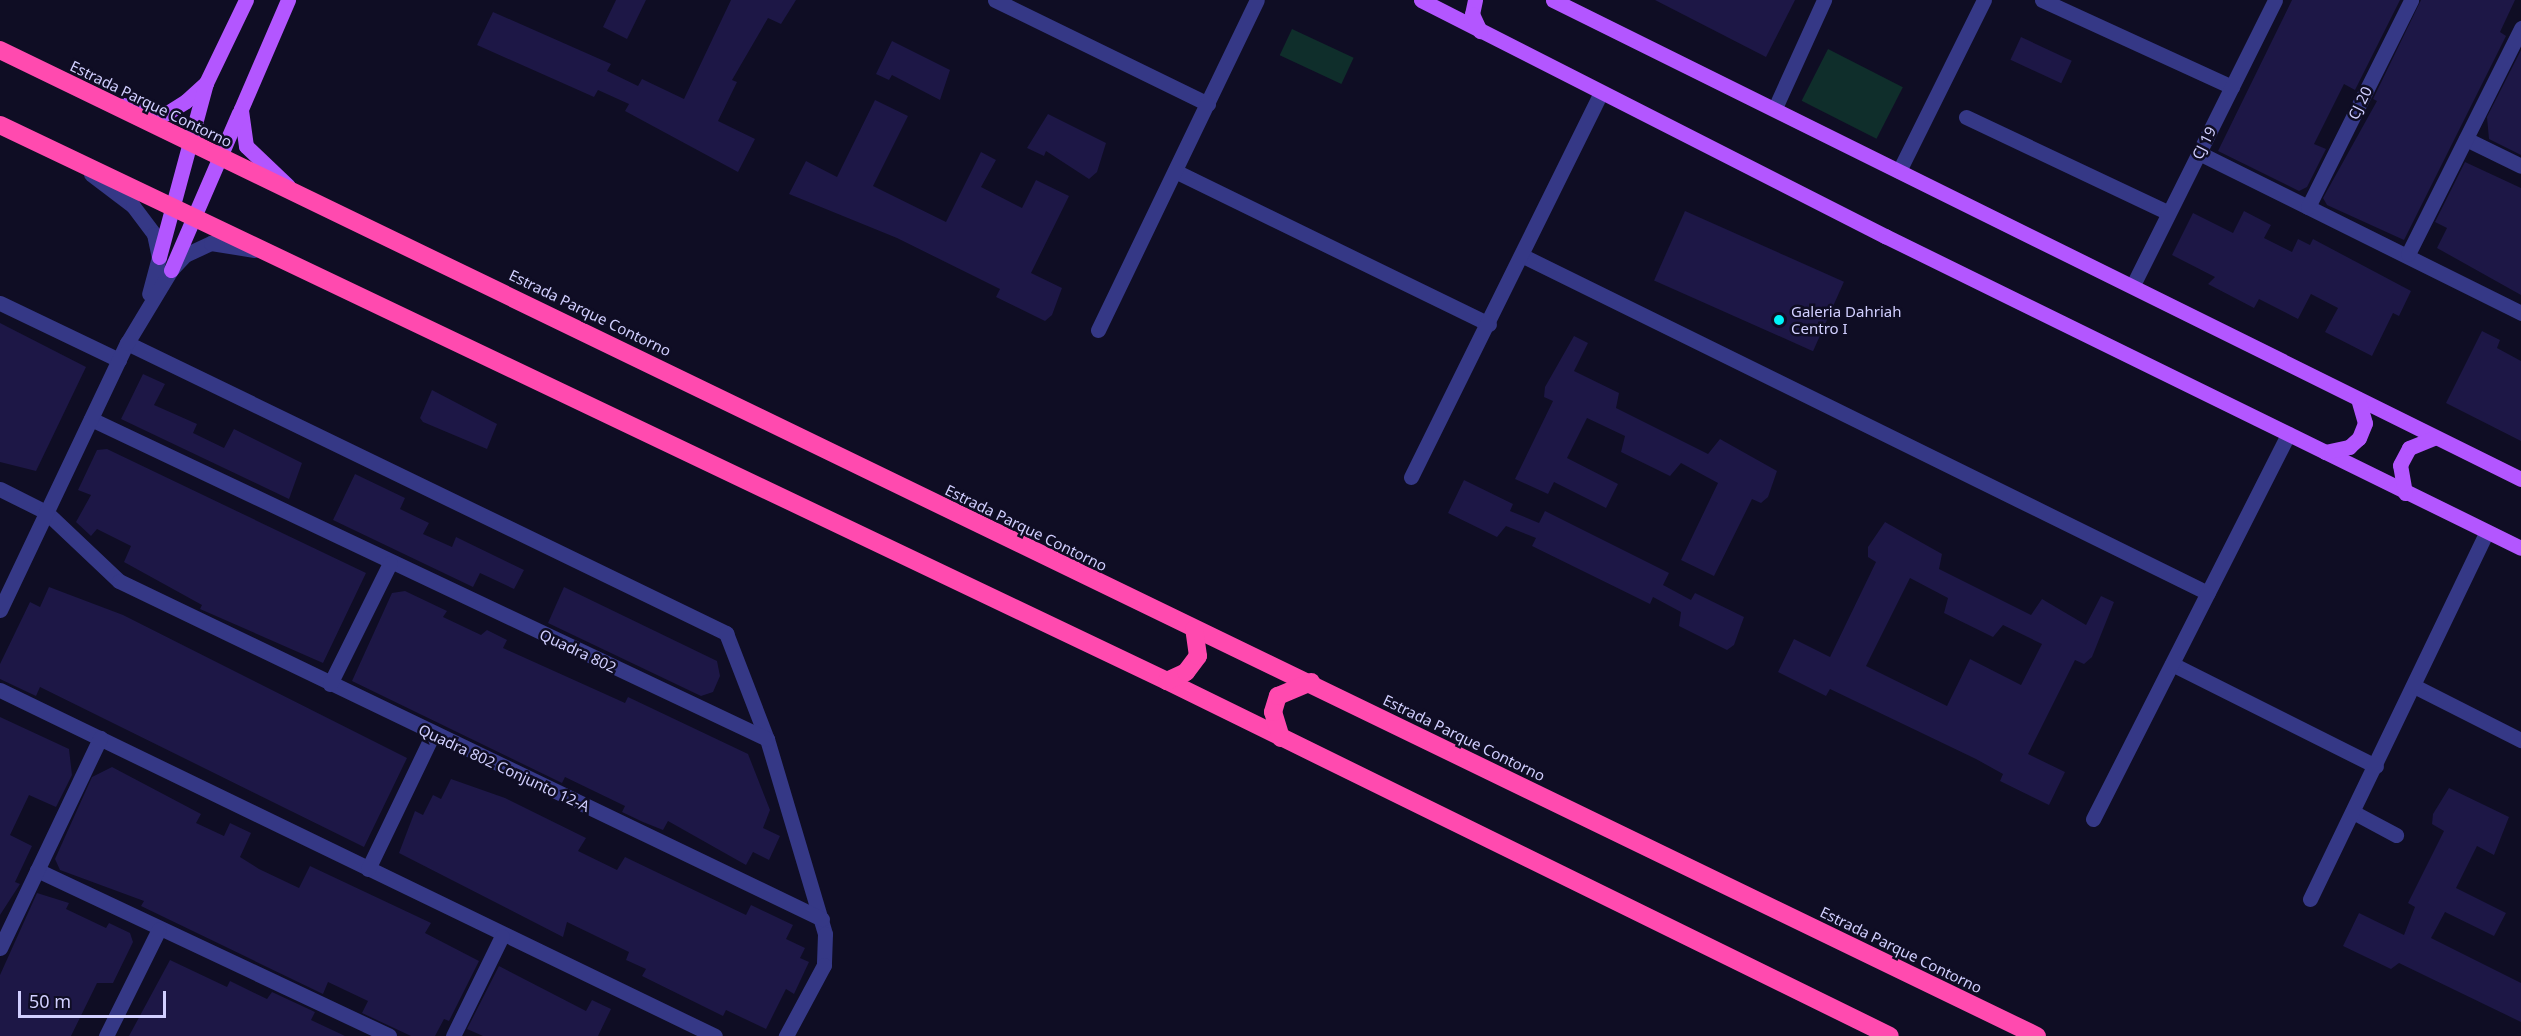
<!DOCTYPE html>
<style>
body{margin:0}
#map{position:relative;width:2521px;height:1036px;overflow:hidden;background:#0f0d24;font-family:"Noto Sans",sans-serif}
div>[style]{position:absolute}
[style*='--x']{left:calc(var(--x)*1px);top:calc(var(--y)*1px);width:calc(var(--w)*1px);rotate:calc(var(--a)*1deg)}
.green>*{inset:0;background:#0f2e2b;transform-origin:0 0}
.building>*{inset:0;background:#1d1746;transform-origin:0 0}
.minor>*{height:15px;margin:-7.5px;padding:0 7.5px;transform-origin:7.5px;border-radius:7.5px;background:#353886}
.major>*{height:15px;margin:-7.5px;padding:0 7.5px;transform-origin:7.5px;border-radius:7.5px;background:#b356ff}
.highway>*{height:18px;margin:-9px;padding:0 9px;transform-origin:9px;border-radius:9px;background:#ff4aaf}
.dots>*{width:16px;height:16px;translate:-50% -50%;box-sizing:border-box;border:3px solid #0f0d24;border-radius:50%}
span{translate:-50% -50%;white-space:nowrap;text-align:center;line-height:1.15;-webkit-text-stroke:5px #0f0d24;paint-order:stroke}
.street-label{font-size:15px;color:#d1cfff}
.poi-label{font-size:15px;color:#d1cfff}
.left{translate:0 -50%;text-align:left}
.scale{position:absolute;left:18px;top:991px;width:148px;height:27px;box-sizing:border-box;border:3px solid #d1cfff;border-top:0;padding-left:8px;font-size:18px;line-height:21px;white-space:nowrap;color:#d1cfff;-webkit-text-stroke:4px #0f0d24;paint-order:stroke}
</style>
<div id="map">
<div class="green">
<i style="left:1292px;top:29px;width:68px;height:29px;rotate:25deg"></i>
<i style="left:1828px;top:49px;width:84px;height:58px;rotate:27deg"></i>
</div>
<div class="building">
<i style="clip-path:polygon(616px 0,646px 0,627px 39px,603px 27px)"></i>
<i style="clip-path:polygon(731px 0,796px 0,781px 24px,768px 18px,732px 80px,737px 82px,718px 121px,755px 139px,738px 172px,625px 111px,629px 104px,598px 90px,594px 97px,477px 45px,493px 12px,611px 64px,607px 71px,638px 86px,642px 79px,684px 99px)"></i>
<i style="clip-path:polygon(1655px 0,1795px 0,1766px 57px)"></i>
<i style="clip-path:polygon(2292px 0,2400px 0,2355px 90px,2344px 84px,2314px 144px,2326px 149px,2307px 187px,2299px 191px,2218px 151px)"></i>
<i style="clip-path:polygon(2421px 0,2515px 0,2500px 32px,2506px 36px,2404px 240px,2327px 205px,2323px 198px,2377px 101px,2373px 99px)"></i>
<i style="left:2021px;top:37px;width:56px;height:25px;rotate:25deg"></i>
<i style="clip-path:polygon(892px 41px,950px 70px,940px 100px,892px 75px,889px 80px,876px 74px)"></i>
<i style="clip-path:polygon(2521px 50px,2521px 155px,2489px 139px,2487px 117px)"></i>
<i style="clip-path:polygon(875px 100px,908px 116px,873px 186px,946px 222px,981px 152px,996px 160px,981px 187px,1022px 208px,1036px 180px,1069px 196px,1031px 273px,1062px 288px,1052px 315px,1045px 321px,996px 297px,1000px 289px,897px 238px,789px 194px,806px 161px,837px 177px)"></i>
<i style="clip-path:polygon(1048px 114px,1106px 143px,1097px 172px,1089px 179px,1046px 151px,1044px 156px,1027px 148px)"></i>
<i style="clip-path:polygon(2465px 162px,2521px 188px,2521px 295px,2437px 248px,2447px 228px,2435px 222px)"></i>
<i style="left:1685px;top:211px;width:174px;height:76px;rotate:24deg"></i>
<i style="clip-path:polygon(2244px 211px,2271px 225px,2264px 238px,2292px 252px,2298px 239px,2310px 245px,2313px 239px,2411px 291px,2399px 316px,2393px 313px,2372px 356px,2325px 332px,2338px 308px,2311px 294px,2298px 319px,2259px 299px,2254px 308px,2208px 284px,2215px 277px,2172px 255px,2193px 213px,2233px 233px)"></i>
<i style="clip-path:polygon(0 323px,86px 367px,36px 471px,0 462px)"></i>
<i style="clip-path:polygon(2482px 331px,2500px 340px,2497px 348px,2521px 361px,2521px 441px,2446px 403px)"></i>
<i style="clip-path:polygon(1574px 336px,1588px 343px,1574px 371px,1619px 393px,1616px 408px,1708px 454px,1720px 439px,1777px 471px,1768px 497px,1761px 503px,1752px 499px,1714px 576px,1681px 560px,1718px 483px,1681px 463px,1670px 476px,1621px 452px,1625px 436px,1587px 418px,1567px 458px,1618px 484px,1606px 508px,1554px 482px,1548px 494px,1515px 479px,1553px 401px,1544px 397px,1545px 387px)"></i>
<i style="clip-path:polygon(143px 374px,165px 384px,154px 405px,197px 424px,193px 433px,224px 448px,234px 429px,302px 463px,289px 499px,121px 419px)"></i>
<i style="clip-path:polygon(432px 390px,497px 424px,487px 449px,423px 422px,420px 418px)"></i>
<i style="clip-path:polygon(107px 449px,366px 573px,323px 663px,200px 609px,202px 605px,124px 562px,131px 546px,97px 529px,91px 536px,76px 522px,91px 495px,78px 490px,97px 450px)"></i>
<i style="clip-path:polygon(355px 474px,405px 498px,400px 509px,429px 523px,423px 534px,452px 547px,456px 537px,524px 570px,514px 589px,480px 573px,473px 587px,333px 520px)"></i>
<i style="clip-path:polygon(1464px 480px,1513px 504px,1510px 511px,1539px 523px,1545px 511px,1669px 573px,1663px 585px,1691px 600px,1695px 593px,1744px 617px,1734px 645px,1727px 650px,1679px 626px,1681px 612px,1653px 597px,1650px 604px,1532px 546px,1536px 538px,1506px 526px,1497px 537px,1448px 513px)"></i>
<i style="clip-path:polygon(evenodd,1885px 522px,1942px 554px,1939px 569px,2031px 615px,2042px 599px,2086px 625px,2101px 596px,2114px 602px,2092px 657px,2084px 664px,2075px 660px,2028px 754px,2065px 772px,2049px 805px,2000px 781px,2003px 774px,1976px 759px,1830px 689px,1826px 696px,1778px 672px,1794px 639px,1830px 657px,1876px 562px,1868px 557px,1868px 547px,1885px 522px,1910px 578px,1948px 598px,1944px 613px,1993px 637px,2003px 625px,2042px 644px,2021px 685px,1970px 659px,1947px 706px,1866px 666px,1910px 578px)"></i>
<i style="clip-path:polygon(49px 587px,123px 615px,407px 758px,364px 847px,40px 687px,36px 696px,0 679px,0 664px,30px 602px,40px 607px)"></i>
<i style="clip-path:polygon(564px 587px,717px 661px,720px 676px,713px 692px,701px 696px,548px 623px)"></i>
<i style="clip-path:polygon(405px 591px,447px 611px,443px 617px,481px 635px,487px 630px,507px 640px,503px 648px,625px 703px,628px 697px,748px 754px,770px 810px,763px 828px,780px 836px,769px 860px,753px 852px,746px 865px,668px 821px,663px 830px,643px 822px,622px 812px,625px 806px,565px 777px,562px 783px,352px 681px,392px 593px)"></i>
<i style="clip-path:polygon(0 717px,69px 749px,72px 775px,56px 807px,29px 795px,10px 835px,32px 846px,15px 882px,20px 884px,0 915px)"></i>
<i style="clip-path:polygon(112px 767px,201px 814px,196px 823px,224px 836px,230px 823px,251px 833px,240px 857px,259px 869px,299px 888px,310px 866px,431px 923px,425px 933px,479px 961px,449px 1021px,444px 1019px,435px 1036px,411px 1036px,362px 1013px,368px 1001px,328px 982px,323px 994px,141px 906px,144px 901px,60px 870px,55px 859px,92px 777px)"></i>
<i style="clip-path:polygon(451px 779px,505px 798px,586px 838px,578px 851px,617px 870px,625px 857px,746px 915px,751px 905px,793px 925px,786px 939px,805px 948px,800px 958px,809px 962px,794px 994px,786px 989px,766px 1029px,726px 1010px,723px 1016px,642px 976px,646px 969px,626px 960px,629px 952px,567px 922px,563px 937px,399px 853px,415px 811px,423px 815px,433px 795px,441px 799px)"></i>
<i style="clip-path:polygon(2449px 788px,2509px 817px,2494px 855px,2477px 846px,2456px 888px,2506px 913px,2494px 936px,2445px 912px,2431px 938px,2521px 983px,2521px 1022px,2399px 963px,2391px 969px,2343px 946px,2359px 913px,2404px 935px,2415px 907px,2408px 903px,2444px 831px,2432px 824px,2433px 814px)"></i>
<i style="clip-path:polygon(37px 893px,69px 903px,66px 909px,106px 928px,109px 923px,130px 933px,133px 942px,113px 983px,97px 983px,71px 1036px,0 1036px,0 975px)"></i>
<i style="clip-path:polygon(170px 960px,227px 987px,230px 981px,267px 999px,272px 992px,315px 1012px,311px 1020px,345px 1036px,129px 1036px)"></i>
<i style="clip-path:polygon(499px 966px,586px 1011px,592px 1000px,611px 1009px,598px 1036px,483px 1036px,467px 1029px)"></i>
</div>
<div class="minor">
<i style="--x:995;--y:0;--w:237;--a:26"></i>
<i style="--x:2042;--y:0;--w:209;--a:24.6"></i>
<i style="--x:1775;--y:108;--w:119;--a:-65.6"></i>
<i style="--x:1966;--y:117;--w:222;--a:25.3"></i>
<i style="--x:2466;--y:139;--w:61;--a:26.1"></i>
<i style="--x:2199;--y:153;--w:360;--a:26.4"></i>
<i style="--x:1899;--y:171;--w:191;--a:-63.6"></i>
<i style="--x:1177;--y:172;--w:347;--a:26"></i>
<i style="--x:91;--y:174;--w:53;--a:37.3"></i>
<i style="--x:133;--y:206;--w:35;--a:53"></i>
<i style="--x:154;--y:234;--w:24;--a:78"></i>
<i style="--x:159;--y:257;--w:38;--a:105"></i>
<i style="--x:2308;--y:207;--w:231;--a:-63.5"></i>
<i style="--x:2408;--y:254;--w:253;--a:-63.4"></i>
<i style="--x:1523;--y:256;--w:763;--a:26.2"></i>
<i style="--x:2133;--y:285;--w:318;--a:-63.5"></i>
<i style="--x:0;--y:303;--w:132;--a:25.6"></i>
<i style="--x:1098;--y:330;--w:366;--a:-64.3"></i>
<i style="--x:127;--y:343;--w:666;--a:25.83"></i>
<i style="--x:726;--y:633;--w:114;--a:68.9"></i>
<i style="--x:767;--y:739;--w:203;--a:73.4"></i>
<i style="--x:825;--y:934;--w:31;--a:92"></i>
<i style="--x:824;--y:965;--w:81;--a:118.2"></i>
<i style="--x:91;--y:419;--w:748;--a:25.33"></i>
<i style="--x:1411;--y:477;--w:429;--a:-63.7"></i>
<i style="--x:0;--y:489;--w:51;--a:26.6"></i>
<i style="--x:46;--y:512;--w:100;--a:43.4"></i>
<i style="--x:119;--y:581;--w:780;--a:25.68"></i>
<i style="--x:0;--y:610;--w:296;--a:-64.6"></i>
<i style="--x:127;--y:343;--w:85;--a:-58.9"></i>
<i style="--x:171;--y:270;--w:21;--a:-47"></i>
<i style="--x:185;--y:255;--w:29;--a:-25"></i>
<i style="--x:211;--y:243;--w:44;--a:9.2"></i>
<i style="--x:2172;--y:664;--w:228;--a:26.6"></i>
<i style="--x:330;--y:684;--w:135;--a:-63.6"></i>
<i style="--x:2416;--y:687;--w:118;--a:26.8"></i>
<i style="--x:0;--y:690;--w:794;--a:25.82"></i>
<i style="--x:2353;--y:812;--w:49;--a:28.1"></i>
<i style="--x:2093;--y:819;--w:432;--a:-63.1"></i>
<i style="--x:368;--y:869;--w:150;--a:-64.3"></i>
<i style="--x:37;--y:870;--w:389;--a:25.2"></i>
<i style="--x:2310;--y:899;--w:407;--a:-64.3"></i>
<i style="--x:0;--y:948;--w:233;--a:-64.5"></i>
<i style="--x:106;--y:1036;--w:119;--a:-63.6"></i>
<i style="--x:453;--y:1036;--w:111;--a:-63.9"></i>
</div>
<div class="major">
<i style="--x:1421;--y:0;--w:521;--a:26.96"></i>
<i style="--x:1885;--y:236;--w:708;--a:26.13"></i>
<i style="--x:1475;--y:0;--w:14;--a:102"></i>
<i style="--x:1472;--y:14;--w:19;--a:65"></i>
<i style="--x:1553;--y:0;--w:1080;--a:26.33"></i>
<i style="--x:124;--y:105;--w:44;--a:10.5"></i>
<i style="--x:167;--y:113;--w:22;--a:-32"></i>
<i style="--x:186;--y:101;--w:27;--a:-42"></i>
<i style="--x:206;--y:83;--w:92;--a:-64.3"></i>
<i style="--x:288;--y:186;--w:58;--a:-136.4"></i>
<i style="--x:246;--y:146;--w:37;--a:-98"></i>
<i style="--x:241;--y:109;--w:119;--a:-66.7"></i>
<i style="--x:159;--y:257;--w:180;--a:-74.9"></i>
<i style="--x:171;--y:270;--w:171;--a:-66.6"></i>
<i style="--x:2325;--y:452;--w:25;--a:-12"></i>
<i style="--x:2349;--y:447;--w:13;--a:-42"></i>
<i style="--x:2359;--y:438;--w:16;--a:-68"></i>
<i style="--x:2365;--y:423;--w:25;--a:-106"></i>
<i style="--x:2405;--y:493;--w:28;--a:-100"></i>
<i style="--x:2400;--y:465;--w:19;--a:-62"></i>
<i style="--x:2409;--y:448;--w:27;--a:-22"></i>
</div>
<div class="highway">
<i style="--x:0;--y:50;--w:2263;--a:25.83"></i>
<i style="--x:0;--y:125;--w:1293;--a:25.47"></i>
<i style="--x:1167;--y:681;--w:805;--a:26.15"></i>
<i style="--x:1167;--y:681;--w:21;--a:-25"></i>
<i style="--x:1186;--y:672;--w:20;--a:-53"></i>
<i style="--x:1198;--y:656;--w:27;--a:-98"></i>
<i style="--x:1281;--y:738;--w:27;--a:-107"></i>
<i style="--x:1273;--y:712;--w:17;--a:-73"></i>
<i style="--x:1278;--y:696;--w:36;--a:-23"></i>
</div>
<div class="dots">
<i style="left:1779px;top:320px;background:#00f5fa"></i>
</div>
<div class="street-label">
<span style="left:2360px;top:103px;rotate:-64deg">CJ 20</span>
<span style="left:151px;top:104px;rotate:26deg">Estrada Parque Contorno</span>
<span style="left:2204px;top:143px;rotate:-63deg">CJ 19</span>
<span style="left:590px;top:313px;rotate:26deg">Estrada Parque Contorno</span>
<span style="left:1026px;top:528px;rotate:26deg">Estrada Parque Contorno</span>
<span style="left:578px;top:651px;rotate:25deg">Quadra 802</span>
<span style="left:1464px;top:738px;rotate:26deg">Estrada Parque Contorno</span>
<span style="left:504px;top:768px;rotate:25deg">Quadra 802 Conjunto 12-A</span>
<span style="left:1901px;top:950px;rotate:26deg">Estrada Parque Contorno</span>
</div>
<div class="poi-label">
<span class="left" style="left:1791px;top:320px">Galeria Dahriah<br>Centro I</span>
</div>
<div class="scale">50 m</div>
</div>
